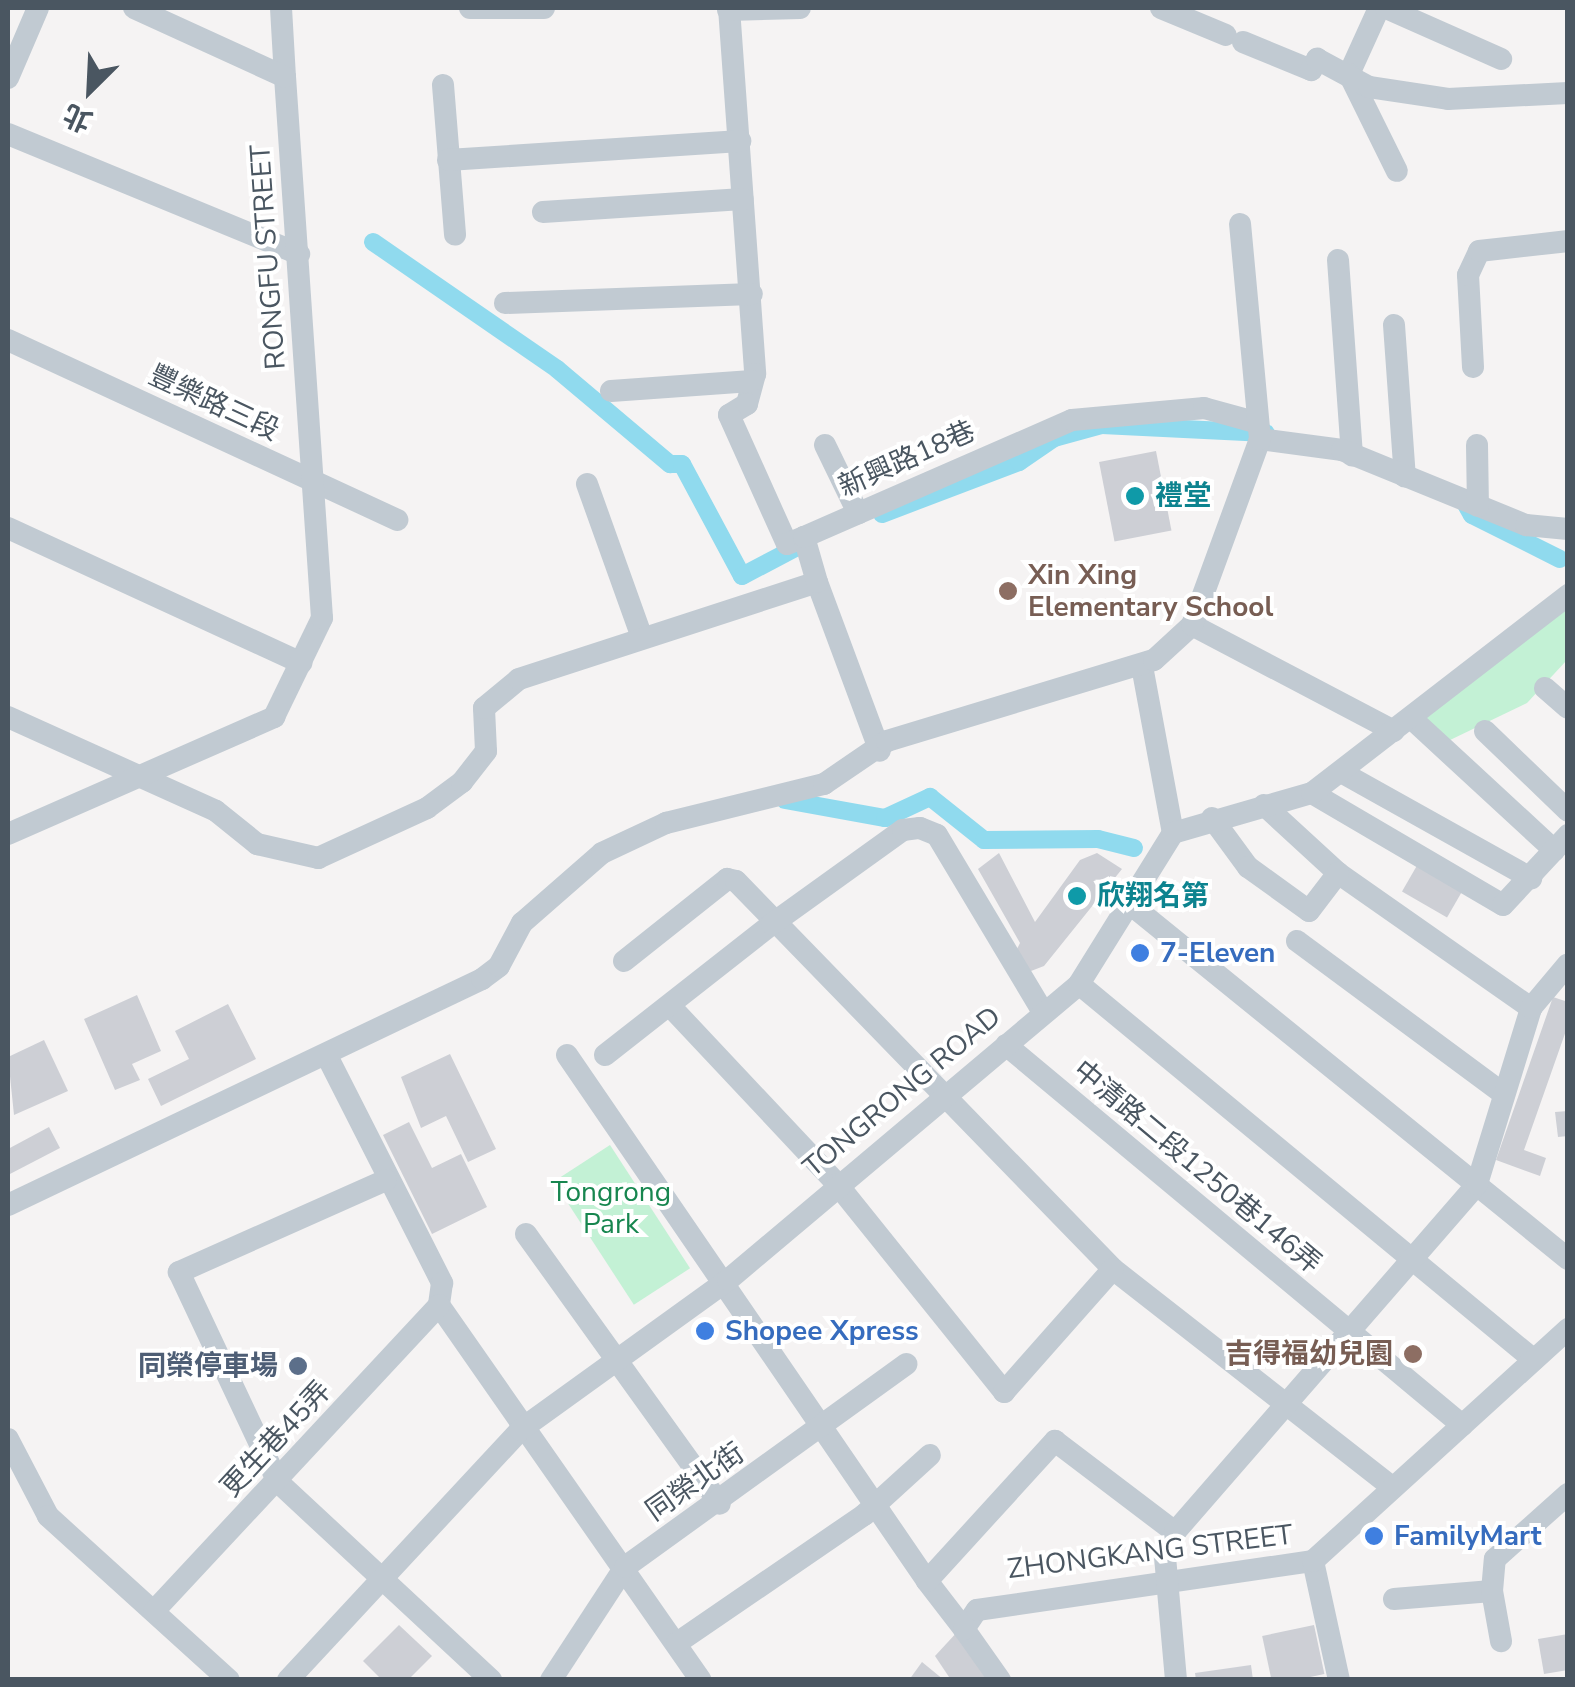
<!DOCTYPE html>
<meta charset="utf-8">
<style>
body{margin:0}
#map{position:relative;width:1575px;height:1687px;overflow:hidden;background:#f5f3f3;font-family:"Nunito Sans","Noto Sans TC",sans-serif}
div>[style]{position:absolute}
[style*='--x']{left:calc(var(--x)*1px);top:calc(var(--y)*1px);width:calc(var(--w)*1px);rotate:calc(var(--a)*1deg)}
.green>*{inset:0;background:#c3f1d5;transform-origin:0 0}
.canal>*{height:18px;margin:-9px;padding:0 9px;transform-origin:9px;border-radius:9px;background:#90daee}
.building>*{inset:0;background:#cdcfd5;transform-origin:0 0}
.minor>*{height:22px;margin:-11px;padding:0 11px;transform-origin:11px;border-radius:11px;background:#c1cad2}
.dots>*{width:28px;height:28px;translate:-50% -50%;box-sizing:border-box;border:5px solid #fff;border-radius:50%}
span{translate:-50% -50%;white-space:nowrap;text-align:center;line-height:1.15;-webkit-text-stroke:8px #fff;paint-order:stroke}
.street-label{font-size:28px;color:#4a5661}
.culture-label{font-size:28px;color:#0d838f;font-weight:700}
.left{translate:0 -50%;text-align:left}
.education-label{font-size:28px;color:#785e54;font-weight:700}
.right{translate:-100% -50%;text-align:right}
.shop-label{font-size:28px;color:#366cbe;font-weight:700}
.park-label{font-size:28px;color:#17864f}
.service-label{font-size:28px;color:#4e5e75;font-weight:700}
.frame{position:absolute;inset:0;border:10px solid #4a5661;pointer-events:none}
.north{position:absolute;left:40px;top:40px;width:100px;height:100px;-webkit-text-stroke:8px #fff;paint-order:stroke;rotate:204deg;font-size:28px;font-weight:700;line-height:40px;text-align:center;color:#4a5661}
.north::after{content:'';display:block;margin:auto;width:35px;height:45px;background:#4a5661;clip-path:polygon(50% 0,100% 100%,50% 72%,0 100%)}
</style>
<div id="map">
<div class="green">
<i style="clip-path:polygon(1567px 603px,1567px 660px,1527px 703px,1448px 741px,1424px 718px)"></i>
<i style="left:610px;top:1145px;width:147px;height:67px;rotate:57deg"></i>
</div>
<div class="canal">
<i style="--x:373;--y:242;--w:224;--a:34.6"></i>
<i style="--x:557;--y:369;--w:148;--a:40.1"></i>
<i style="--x:670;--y:464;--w:12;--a:0"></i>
<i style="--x:682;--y:464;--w:127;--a:61.8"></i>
<i style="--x:742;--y:576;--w:67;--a:-27.7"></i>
<i style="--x:1463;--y:499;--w:18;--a:61"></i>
<i style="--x:1472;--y:515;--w:98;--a:26.6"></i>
<i style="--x:882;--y:514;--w:147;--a:-20.8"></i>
<i style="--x:1019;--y:462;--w:42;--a:-34.4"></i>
<i style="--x:1054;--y:438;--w:50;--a:-15.2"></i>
<i style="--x:1102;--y:425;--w:164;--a:2.8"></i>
<i style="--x:785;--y:800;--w:102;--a:10.2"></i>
<i style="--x:885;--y:818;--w:50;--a:-25"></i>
<i style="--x:930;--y:797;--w:69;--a:38.5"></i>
<i style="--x:984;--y:840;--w:114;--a:-0.5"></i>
<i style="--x:1098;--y:839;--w:37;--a:14"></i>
</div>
<div class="building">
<i style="left:1156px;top:451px;width:81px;height:58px;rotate:79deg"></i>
<i style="clip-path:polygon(999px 853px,1035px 922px,1080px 860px,1097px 853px,1122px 869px,1044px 966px,1031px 971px,1014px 955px,1020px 943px,978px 869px)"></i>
<i style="left:1419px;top:862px;width:52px;height:34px;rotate:30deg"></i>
<i style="clip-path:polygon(137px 995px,161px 1051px,132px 1064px,140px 1080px,115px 1090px,84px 1019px)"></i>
<i style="clip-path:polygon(1553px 997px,1568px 1002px,1568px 1025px,1524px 1150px,1546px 1158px,1540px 1176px,1496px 1160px)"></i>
<i style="clip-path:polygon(228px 1004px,256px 1059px,161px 1106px,148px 1079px,189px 1059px,175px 1031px)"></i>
<i style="clip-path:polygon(44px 1040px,68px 1091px,14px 1115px,8px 1057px)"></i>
<i style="clip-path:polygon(450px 1054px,496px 1149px,468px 1162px,446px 1116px,421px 1128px,401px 1077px)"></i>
<i style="clip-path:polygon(1568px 1111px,1568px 1136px,1558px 1137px,1555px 1112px)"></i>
<i style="clip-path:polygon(409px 1122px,432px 1168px,461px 1154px,487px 1207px,432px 1234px,383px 1135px)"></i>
<i style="clip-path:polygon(49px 1127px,60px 1148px,8px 1175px,8px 1149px)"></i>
<i style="clip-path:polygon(399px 1625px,432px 1656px,408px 1680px,382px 1680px,363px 1661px)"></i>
<i style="left:1314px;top:1625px;width:50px;height:53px;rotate:78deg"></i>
<i style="clip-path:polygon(959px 1630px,995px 1680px,951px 1680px,935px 1656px)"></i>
<i style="clip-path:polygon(1568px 1634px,1568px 1670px,1544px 1674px,1538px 1639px)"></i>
<i style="clip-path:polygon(922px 1662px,944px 1680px,909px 1680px)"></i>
<i style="clip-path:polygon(1251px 1665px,1253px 1680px,1196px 1680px,1195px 1673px)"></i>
</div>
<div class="minor">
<i style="--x:281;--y:8;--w:69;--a:86.7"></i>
<i style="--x:470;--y:8;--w:74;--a:0"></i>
<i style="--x:729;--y:8;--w:367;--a:85.9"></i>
<i style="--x:755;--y:374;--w:31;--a:105"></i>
<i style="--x:747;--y:404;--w:21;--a:149"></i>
<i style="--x:729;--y:415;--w:141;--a:65.8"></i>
<i style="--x:787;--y:544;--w:18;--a:-22"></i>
<i style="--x:1161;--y:8;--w:70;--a:22.6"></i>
<i style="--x:1379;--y:8;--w:72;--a:114.4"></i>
<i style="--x:1349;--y:74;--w:108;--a:63.7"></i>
<i style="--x:1386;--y:8;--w:126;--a:23.9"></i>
<i style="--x:728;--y:10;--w:72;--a:-1.6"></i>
<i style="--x:1243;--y:42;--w:74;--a:22.4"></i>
<i style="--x:1311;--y:70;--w:13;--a:-61"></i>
<i style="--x:1317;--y:59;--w:59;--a:28.3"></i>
<i style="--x:1369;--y:87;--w:80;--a:8.6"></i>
<i style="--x:1448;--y:99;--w:120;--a:-2.9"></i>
<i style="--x:8;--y:78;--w:76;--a:-66.8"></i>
<i style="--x:443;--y:85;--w:150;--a:85.4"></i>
<i style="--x:8;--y:134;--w:315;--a:22.4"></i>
<i style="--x:448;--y:160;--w:293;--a:-3.7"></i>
<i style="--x:543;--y:212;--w:200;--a:-3.7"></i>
<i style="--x:1338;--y:260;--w:196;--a:85.9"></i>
<i style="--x:505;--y:303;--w:247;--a:-2.1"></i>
<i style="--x:1394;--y:325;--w:152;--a:85.9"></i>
<i style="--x:8;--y:340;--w:429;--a:24.8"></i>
<i style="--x:1473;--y:367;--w:92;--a:-93.1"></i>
<i style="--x:1468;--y:275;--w:26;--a:-65"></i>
<i style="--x:1479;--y:251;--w:90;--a:-6.4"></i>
<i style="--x:611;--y:391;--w:141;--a:-4.1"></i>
<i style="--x:1260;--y:439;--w:83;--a:7.6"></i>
<i style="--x:1342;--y:450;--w:199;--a:22.2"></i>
<i style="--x:1526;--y:525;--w:42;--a:5.4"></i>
<i style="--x:825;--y:445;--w:76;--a:64.1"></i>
<i style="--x:1477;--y:445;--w:61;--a:89.1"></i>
<i style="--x:587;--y:484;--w:160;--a:70.3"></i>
<i style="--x:8;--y:528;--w:323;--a:24.7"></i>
<i style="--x:817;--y:582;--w:180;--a:69.6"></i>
<i style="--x:1192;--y:625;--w:228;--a:27.7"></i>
<i style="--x:1142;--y:666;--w:170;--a:79.5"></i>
<i style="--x:1545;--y:688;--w:30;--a:41"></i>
<i style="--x:8;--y:717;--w:228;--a:24.3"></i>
<i style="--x:216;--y:811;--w:53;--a:38.8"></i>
<i style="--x:257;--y:844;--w:63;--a:12.9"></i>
<i style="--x:318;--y:858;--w:120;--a:-24.6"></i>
<i style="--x:427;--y:808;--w:44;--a:-36.6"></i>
<i style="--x:462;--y:782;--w:39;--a:-52"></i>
<i style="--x:486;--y:751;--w:43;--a:-92.7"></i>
<i style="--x:484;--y:708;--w:45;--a:-39.6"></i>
<i style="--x:519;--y:679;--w:313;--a:-18"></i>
<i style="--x:817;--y:582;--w:47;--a:-106.1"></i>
<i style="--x:804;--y:537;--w:292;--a:-23.6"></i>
<i style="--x:1072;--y:420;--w:133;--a:-5.2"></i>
<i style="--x:1204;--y:408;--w:56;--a:15.5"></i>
<i style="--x:1411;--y:718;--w:195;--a:42.7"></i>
<i style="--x:1485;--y:731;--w:115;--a:43.9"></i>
<i style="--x:1341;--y:772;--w:218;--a:29.2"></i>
<i style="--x:1312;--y:793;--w:221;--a:30.4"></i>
<i style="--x:1503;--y:905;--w:96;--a:-47.1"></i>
<i style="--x:1264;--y:805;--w:100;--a:42.6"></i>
<i style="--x:1338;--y:873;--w:236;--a:35"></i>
<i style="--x:1212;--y:818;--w:61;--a:53.7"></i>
<i style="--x:1248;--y:867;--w:75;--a:35.8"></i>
<i style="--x:1309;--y:911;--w:48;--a:-52.7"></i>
<i style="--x:8;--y:834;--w:291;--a:-23.7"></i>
<i style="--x:274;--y:717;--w:110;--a:-64.1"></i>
<i style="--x:322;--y:618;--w:542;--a:-93.91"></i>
<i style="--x:285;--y:77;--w:166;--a:-155.4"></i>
<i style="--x:1130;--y:904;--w:564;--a:39.02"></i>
<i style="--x:1297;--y:941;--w:257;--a:36.5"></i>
<i style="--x:624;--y:961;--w:132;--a:-38.5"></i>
<i style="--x:727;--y:879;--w:9;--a:13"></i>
<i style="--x:736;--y:881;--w:541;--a:45.82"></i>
<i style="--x:1113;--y:1269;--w:355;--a:38"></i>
<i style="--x:1079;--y:984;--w:590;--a:39.57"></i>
<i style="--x:671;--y:1007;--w:243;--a:46.8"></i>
<i style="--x:837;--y:1184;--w:267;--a:51.2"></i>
<i style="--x:1004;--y:1392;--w:164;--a:-48.5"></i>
<i style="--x:1006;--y:1045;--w:594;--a:39.81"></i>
<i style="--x:326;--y:1054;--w:257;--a:63.1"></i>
<i style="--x:442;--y:1283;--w:22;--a:98"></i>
<i style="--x:567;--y:1055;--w:637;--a:55.61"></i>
<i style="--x:605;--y:1055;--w:212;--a:-38.1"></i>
<i style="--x:772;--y:924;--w:161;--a:-35.7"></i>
<i style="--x:903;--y:830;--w:17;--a:-7"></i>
<i style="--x:920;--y:828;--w:18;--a:22"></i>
<i style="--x:937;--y:835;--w:206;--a:59.1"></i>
<i style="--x:386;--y:1180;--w:227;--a:156"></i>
<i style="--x:179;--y:1272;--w:232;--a:64.8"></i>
<i style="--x:278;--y:1482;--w:291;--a:42.9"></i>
<i style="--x:8;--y:1205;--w:525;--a:-25.49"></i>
<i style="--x:482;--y:979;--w:21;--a:-37"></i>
<i style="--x:499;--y:966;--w:49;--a:-61.9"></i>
<i style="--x:522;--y:923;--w:106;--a:-41.2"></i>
<i style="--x:602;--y:853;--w:71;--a:-25.1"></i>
<i style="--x:666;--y:823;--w:163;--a:-13.9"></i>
<i style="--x:824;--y:784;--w:76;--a:-34.3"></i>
<i style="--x:887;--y:741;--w:279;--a:-16.9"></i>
<i style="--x:1154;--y:660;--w:52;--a:-42.6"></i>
<i style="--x:1192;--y:625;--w:198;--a:-69.9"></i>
<i style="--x:1260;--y:439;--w:216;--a:-95.3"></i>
<i style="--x:526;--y:1234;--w:332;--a:54.3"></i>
<i style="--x:439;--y:1305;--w:457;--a:55.1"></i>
<i style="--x:8;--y:1439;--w:87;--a:62.5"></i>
<i style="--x:48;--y:1516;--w:244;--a:42.2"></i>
<i style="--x:1313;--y:1561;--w:122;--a:77.7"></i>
<i style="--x:1492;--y:1591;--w:51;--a:79.8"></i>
<i style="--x:1394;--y:1599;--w:98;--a:-4.7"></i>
<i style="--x:1492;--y:1591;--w:32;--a:-85"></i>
<i style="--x:1495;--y:1559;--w:98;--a:-41.7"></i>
<i style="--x:154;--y:1611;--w:418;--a:-47"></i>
<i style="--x:964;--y:1629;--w:61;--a:-127.6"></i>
<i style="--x:927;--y:1581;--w:190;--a:-47.6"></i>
<i style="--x:1055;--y:1441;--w:151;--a:37.2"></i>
<i style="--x:677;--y:1643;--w:227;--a:-34.4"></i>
<i style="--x:864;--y:1515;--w:89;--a:-42.3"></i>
<i style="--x:288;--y:1680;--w:341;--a:-47.1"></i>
<i style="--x:520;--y:1430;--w:256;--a:-35.8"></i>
<i style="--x:728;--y:1280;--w:459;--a:-40.1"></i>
<i style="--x:1079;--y:984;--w:178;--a:-58.1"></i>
<i style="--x:1173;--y:833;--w:145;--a:-16.1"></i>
<i style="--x:1312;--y:793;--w:324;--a:-37.7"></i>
<i style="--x:551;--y:1680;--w:135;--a:-56.8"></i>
<i style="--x:625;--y:1567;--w:347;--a:-35.8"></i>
<i style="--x:1000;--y:1680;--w:62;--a:-125.2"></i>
<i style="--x:964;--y:1629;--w:23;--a:-56"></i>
<i style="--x:977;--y:1610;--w:340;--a:-8.3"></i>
<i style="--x:1313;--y:1561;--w:345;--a:-42.3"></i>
<i style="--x:1176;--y:1680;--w:124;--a:-95.1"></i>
<i style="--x:1165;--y:1556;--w:26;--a:-67"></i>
<i style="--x:1175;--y:1532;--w:461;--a:-49"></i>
<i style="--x:1477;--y:1184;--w:184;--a:-72.9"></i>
<i style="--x:1531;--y:1008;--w:57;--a:-49.9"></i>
</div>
<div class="dots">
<i style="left:1135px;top:496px;background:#0f9aa8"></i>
<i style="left:1008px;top:591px;background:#8d6e63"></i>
<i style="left:1077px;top:896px;background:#0f9aa8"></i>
<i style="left:1140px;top:953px;background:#3f7fe0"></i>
<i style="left:705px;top:1331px;background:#3f7fe0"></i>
<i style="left:1413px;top:1354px;background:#8d6e63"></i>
<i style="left:298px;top:1366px;background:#5c6f8a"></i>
<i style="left:1374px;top:1536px;background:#3f7fe0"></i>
</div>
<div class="street-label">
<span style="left:268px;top:257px;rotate:-94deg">RONGFU STREET</span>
<span style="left:214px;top:403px;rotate:25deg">豐樂路三段</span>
<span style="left:907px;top:459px;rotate:-24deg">新興路18巷</span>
<span style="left:902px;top:1092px;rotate:-40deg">TONGRONG ROAD</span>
<span style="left:1197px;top:1167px;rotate:40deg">中清路二段1250巷146弄</span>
<span style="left:276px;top:1439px;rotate:-47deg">更生巷45弄</span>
<span style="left:695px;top:1482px;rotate:-35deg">同榮北街</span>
<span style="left:1150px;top:1552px;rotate:-7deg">ZHONGKANG STREET</span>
</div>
<div class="culture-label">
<span class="left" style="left:1155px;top:496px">禮堂</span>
<span class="left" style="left:1097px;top:896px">欣翔名第</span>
</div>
<div class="education-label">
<span class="left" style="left:1028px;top:591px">Xin Xing<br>Elementary School</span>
<span class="right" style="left:1393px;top:1354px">吉得福幼兒園</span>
</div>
<div class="shop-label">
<span class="left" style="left:1160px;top:953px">7-Eleven</span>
<span class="left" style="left:725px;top:1331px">Shopee Xpress</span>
<span class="left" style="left:1394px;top:1536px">FamilyMart</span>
</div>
<div class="park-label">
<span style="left:611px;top:1208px">Tongrong<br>Park</span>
</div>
<div class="service-label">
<span class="right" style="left:278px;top:1366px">同榮停車場</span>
</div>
<div class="frame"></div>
<div class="north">北</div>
</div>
